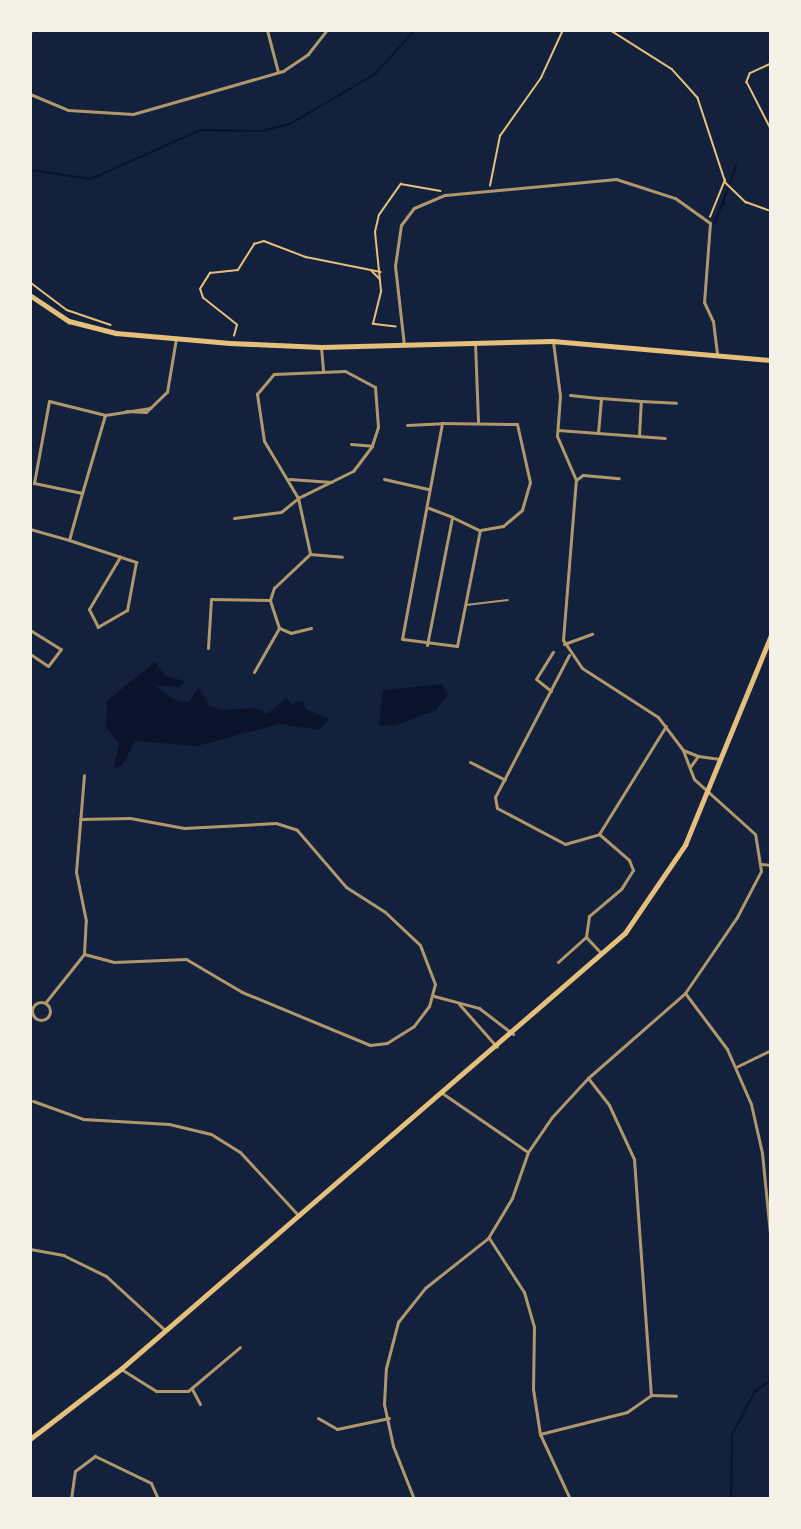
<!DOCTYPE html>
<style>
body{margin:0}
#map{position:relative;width:801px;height:1529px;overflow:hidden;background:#14213d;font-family:Manrope,sans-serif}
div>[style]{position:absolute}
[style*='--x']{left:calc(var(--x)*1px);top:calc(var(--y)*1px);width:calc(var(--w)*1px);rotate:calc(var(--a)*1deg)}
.water>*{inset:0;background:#0b132b}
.stream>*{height:2px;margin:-1px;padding:0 1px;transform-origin:1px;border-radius:1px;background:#0b132b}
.path>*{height:1.5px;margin:-0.75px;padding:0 0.75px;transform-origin:0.75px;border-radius:0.75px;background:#e5c07b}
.service>*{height:1.5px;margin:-0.75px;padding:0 0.75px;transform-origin:0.75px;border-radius:0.75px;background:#b1986c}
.minor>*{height:3px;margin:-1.5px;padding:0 1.5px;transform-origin:1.5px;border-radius:1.5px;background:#b1986c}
.minor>.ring{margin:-1.5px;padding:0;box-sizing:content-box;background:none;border:3px solid #b1986c;border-radius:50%}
.tertiary>*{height:4px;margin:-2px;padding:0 2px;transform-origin:2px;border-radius:2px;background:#b1986c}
.secondary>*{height:4.5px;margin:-2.25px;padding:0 2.25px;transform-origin:2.25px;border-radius:2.25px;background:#e5c07b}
span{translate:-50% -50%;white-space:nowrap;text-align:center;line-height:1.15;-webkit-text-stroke:4.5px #f6f1e7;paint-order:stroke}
.frame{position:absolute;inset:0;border:32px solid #f6f1e7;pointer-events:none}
</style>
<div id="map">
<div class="water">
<i style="clip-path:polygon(155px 662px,165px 676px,185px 681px,180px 687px,154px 685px,179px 702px,189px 702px,198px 687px,210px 706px,221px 710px,256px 708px,267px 714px,286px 698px,292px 704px,303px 701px,306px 709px,329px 719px,320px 730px,279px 724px,197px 746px,135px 741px,122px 766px,114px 768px,119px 744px,106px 726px,107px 701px)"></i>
<i style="clip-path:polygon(442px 684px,448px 695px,436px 710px,395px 726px,379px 725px,383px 690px)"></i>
</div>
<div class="stream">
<i style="--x:30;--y:170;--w:62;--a:8.4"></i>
<i style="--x:91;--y:179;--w:120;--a:-24.2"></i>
<i style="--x:200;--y:130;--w:61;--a:0.9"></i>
<i style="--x:261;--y:131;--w:30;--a:-14"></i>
<i style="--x:290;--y:124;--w:99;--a:-30.5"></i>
<i style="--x:375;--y:74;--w:59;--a:-47.7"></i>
<i style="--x:724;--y:199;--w:6;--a:90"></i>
<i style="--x:715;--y:223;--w:61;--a:-69.8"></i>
<i style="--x:731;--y:1499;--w:64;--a:-89.1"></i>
<i style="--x:732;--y:1435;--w:50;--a:-62.4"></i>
<i style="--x:755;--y:1391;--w:19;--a:-35"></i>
</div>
<div class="path">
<i style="--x:610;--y:30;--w:73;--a:32.2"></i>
<i style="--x:672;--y:69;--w:39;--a:48"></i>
<i style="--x:698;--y:98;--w:89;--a:71.8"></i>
<i style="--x:726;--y:183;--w:28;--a:44"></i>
<i style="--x:746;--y:202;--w:27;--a:20"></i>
<i style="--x:771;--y:64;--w:23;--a:155"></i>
<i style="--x:750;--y:74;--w:9;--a:111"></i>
<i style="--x:747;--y:82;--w:53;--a:62.9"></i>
<i style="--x:490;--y:186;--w:51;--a:-78.7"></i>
<i style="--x:500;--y:136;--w:71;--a:-54.7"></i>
<i style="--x:541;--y:78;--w:53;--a:-65.4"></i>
<i style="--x:710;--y:217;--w:40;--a:-68"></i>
<i style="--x:371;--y:270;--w:13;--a:45"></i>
<i style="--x:30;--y:282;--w:46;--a:37.1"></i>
<i style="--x:67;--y:310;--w:46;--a:18.8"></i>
<i style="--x:396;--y:327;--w:23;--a:-173"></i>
<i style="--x:373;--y:324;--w:34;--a:-76"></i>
<i style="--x:381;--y:291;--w:59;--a:-95.8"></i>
<i style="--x:375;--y:232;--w:17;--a:-77"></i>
<i style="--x:379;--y:215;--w:38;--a:-55"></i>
<i style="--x:401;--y:184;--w:40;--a:10"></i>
<i style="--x:234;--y:336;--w:11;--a:-75"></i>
<i style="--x:237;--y:325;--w:43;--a:-141.5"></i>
<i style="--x:203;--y:298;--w:9;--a:-108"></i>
<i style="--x:200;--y:289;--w:19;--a:-58"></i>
<i style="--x:210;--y:273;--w:28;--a:-6"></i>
<i style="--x:238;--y:270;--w:31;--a:-58"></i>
<i style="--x:254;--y:244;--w:10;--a:-17"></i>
<i style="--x:264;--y:241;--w:45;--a:20.9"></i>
<i style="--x:306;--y:257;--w:76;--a:11.3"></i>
</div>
<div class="service">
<i style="--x:466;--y:605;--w:42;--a:-6.8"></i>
</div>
<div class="minor">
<i style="--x:267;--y:30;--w:43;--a:75.3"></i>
<i style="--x:30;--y:94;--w:41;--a:22.8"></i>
<i style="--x:68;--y:110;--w:65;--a:3.5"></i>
<i style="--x:133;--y:114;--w:156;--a:-16"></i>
<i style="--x:283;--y:71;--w:30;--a:-34"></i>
<i style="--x:308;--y:54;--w:31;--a:-52"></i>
<i style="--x:475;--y:343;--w:79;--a:87.8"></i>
<i style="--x:404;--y:345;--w:80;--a:-96.5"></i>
<i style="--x:395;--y:266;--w:41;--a:-81.7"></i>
<i style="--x:401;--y:225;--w:21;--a:-53"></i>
<i style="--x:414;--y:208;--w:34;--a:-23"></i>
<i style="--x:445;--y:195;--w:172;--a:-5.3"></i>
<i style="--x:616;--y:179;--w:62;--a:17.9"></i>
<i style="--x:675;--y:198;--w:43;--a:35.5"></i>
<i style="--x:710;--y:223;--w:79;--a:94.3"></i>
<i style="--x:704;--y:302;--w:21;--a:65"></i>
<i style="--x:713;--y:321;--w:34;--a:83"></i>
<i style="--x:321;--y:347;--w:25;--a:85"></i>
<i style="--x:345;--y:371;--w:34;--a:28"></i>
<i style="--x:375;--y:387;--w:40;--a:85.7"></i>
<i style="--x:378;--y:427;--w:20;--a:108"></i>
<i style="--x:372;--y:446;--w:31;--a:127"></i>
<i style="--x:353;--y:471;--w:61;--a:153.9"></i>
<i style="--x:298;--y:498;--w:66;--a:-120.8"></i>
<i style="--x:264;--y:441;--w:48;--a:-98.5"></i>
<i style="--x:257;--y:394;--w:26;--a:-50"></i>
<i style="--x:274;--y:374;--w:71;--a:-2.4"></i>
<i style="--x:570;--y:395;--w:31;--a:6"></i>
<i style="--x:126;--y:411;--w:20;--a:3"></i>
<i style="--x:146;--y:412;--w:29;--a:-44"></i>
<i style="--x:167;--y:392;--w:55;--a:-80.5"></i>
<i style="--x:105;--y:415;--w:81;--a:106.4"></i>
<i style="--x:82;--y:493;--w:49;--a:-168.2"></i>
<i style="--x:34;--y:483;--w:83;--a:-79.6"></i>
<i style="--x:49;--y:401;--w:58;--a:14"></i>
<i style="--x:105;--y:415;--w:46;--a:-8.8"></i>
<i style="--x:442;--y:423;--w:75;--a:0.8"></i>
<i style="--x:517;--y:424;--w:59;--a:77.4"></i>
<i style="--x:530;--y:482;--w:29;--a:106"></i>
<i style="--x:522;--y:510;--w:25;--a:140"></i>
<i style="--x:503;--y:526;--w:23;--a:170"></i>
<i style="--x:480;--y:530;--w:118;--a:101.2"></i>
<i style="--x:457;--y:646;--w:55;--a:-172.7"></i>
<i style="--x:402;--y:639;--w:220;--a:-79.5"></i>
<i style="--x:407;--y:425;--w:35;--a:-3"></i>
<i style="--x:558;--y:430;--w:107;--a:4.3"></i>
<i style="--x:598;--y:433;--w:35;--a:-85"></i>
<i style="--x:601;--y:398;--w:40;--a:4.3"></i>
<i style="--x:639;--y:436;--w:35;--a:-87"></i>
<i style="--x:641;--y:401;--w:35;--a:3"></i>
<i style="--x:351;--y:444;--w:21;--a:5"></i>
<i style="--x:289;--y:479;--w:43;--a:4"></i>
<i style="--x:384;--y:479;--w:45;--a:12.8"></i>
<i style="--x:576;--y:480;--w:9;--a:-36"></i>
<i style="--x:583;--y:475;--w:36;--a:5"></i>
<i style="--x:429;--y:508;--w:25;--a:21"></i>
<i style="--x:234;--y:518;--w:47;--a:-7.3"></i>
<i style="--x:281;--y:512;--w:22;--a:-39"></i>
<i style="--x:298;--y:498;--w:56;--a:77.7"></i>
<i style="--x:30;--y:529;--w:41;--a:15.8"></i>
<i style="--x:69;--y:540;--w:49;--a:-74.5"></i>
<i style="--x:69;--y:540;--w:71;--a:18.2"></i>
<i style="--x:136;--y:562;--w:49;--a:100.6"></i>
<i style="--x:127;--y:610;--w:34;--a:150"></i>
<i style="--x:98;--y:627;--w:20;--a:-117"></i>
<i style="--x:89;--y:609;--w:61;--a:-59.2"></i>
<i style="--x:311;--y:628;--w:21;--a:166"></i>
<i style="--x:291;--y:633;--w:13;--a:-157"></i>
<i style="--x:279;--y:628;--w:29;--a:-108"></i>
<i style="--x:270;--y:600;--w:13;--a:-72"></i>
<i style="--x:274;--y:588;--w:50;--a:-43.4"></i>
<i style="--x:310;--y:554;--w:32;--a:5"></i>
<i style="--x:30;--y:630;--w:36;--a:32"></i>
<i style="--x:61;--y:649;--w:21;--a:127"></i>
<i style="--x:48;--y:666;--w:22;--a:-146"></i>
<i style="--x:564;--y:644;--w:30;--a:-20"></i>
<i style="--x:427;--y:645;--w:130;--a:-78.9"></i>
<i style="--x:452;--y:517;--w:30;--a:26"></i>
<i style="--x:208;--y:648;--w:49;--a:-86.5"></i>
<i style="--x:211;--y:599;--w:59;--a:1"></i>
<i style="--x:569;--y:655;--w:160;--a:117.5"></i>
<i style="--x:495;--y:797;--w:11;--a:80"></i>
<i style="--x:497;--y:808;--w:77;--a:27.9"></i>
<i style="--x:565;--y:844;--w:35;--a:-16"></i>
<i style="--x:599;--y:834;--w:127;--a:-58.2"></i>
<i style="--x:254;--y:672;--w:51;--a:-60.4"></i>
<i style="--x:551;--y:691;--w:19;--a:-141"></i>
<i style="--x:536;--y:679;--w:32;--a:-58"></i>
<i style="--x:683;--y:750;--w:16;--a:22"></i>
<i style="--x:470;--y:762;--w:39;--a:27"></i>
<i style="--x:690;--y:767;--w:14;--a:-54"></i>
<i style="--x:698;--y:756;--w:22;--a:8"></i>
<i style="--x:80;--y:819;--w:50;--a:-1.1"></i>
<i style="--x:130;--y:818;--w:55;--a:10.5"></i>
<i style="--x:184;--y:828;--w:92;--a:-3.1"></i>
<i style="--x:276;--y:823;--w:22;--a:18"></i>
<i style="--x:297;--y:830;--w:75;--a:49.3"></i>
<i style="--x:346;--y:887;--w:46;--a:32.7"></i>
<i style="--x:385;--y:912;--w:48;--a:43.3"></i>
<i style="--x:420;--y:945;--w:42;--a:69"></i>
<i style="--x:435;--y:984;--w:23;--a:105"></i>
<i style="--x:429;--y:1006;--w:25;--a:127"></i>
<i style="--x:414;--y:1026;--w:32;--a:148"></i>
<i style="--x:387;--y:1043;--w:17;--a:173"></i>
<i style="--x:370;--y:1045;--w:139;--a:-157.5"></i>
<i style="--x:242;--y:992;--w:65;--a:-149.5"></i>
<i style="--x:186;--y:959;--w:72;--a:177.6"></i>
<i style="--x:114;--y:962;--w:31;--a:-165"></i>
<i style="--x:599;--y:834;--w:40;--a:41"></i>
<i style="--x:629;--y:860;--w:11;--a:68"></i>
<i style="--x:633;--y:870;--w:22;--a:122"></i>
<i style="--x:621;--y:889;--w:42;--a:139.8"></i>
<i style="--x:589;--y:916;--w:21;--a:98"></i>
<i style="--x:586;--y:937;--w:22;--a:47"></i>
<i style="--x:761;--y:864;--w:10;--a:6"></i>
<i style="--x:558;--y:962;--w:38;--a:-42"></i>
<i style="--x:685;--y:993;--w:70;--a:53.1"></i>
<i style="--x:727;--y:1049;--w:60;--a:66.4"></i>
<i style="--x:751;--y:1104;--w:50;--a:77.3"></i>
<i style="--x:762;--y:1153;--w:90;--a:84.3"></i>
<i style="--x:434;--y:996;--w:47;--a:14.9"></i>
<i style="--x:479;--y:1008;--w:43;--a:37.4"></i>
<i class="ring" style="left:32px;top:1002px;width:15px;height:15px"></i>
<i style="--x:45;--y:1003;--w:63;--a:-51.5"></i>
<i style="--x:84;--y:954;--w:33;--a:-87"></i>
<i style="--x:86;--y:921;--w:50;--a:-101.5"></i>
<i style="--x:76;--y:872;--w:97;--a:-85.3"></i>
<i style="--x:459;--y:1004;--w:57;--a:48.5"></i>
<i style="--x:736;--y:1067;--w:39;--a:-26"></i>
<i style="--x:588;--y:1078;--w:34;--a:52"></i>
<i style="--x:609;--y:1105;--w:60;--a:65.2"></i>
<i style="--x:634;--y:1159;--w:237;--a:85.9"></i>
<i style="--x:442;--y:1093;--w:104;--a:34.5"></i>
<i style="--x:33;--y:1101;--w:53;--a:19.8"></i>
<i style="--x:83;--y:1119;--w:86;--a:3.3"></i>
<i style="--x:169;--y:1124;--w:43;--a:13.4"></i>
<i style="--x:211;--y:1134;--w:34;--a:32"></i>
<i style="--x:240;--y:1152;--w:87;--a:47.3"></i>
<i style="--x:489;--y:1238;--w:64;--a:57.1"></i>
<i style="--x:524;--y:1292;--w:35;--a:74"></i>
<i style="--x:534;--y:1326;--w:63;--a:90.9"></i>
<i style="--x:533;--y:1389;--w:46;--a:81.2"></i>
<i style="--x:540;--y:1434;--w:72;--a:65.2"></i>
<i style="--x:30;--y:1249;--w:34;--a:10"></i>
<i style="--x:63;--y:1255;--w:48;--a:26"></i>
<i style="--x:106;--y:1276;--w:80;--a:42.5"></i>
<i style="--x:121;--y:1369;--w:41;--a:32.2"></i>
<i style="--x:156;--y:1391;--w:32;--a:0"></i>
<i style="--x:188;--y:1391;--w:68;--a:-40.2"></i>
<i style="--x:192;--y:1389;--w:17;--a:62"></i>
<i style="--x:318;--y:1418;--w:22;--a:30"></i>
<i style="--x:337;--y:1429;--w:53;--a:-11.9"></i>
<i style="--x:540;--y:1434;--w:90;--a:-14.2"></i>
<i style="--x:627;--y:1412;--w:29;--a:-35"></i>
<i style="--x:651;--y:1395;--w:25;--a:2"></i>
<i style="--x:71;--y:1499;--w:28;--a:-82"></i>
<i style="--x:75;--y:1471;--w:25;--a:-37"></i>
<i style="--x:95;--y:1456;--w:62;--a:25.7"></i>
<i style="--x:151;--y:1483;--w:17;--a:66"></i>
<i style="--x:414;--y:1499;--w:57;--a:-111.6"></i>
<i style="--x:393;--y:1446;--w:43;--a:-102.1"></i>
<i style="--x:384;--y:1404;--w:36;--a:-87"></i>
<i style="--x:386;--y:1368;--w:48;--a:-75.4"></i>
<i style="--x:398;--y:1322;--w:43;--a:-51.5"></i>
<i style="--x:425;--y:1288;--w:80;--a:-38.4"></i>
<i style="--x:488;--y:1238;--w:47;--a:-59"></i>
<i style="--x:512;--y:1198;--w:49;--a:-70.8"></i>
<i style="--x:528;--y:1152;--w:42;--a:-55.6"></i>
<i style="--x:552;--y:1117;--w:53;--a:-47.3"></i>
<i style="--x:588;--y:1078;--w:129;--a:-41.2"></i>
<i style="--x:685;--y:993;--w:92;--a:-55.6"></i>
<i style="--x:737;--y:917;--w:52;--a:-62.4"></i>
<i style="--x:761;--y:871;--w:37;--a:-99"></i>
<i style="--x:755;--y:834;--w:82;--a:-138"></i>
<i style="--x:694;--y:779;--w:31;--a:-111"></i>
<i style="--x:683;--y:750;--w:41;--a:-127.1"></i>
<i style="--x:658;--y:717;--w:90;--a:-147.2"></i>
<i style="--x:582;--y:668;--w:34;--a:-124"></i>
<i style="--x:563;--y:640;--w:161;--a:-85.4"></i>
<i style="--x:576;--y:480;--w:48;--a:-113.4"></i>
<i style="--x:557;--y:436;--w:40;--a:-85.7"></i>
<i style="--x:560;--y:396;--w:55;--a:-97.3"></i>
</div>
<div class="tertiary">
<i style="--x:30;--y:32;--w:3;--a:-45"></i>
</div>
<div class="secondary">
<i style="--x:30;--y:295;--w:47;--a:33.7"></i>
<i style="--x:69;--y:321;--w:49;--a:14.3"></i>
<i style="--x:116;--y:333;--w:114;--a:5"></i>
<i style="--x:230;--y:343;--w:91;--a:2.5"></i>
<i style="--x:321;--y:347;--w:232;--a:-1.5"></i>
<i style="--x:553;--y:341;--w:219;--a:5"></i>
<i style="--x:30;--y:1439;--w:115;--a:-37.6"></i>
<i style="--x:121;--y:1369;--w:666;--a:-40.86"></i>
<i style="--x:625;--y:933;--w:107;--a:-55.7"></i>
<i style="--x:685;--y:845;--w:227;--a:-67.7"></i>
</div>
<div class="frame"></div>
</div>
